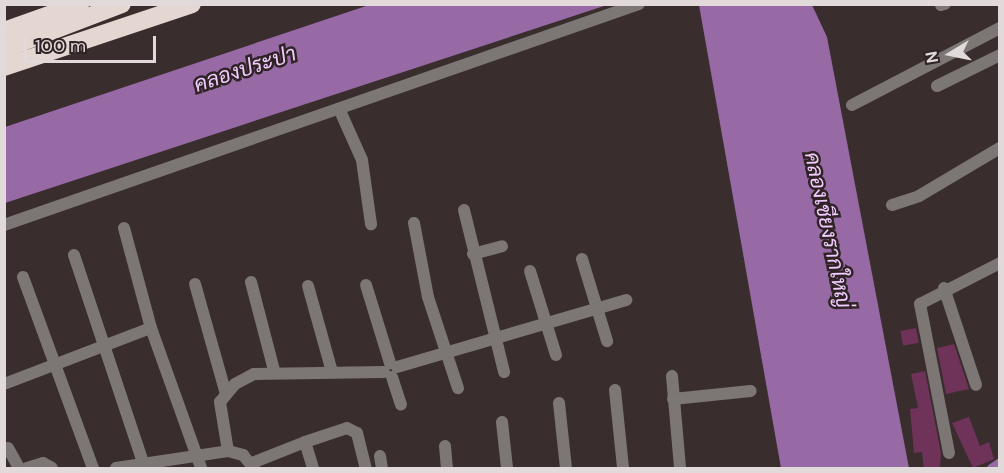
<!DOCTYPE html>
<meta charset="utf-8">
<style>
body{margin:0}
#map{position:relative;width:1004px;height:473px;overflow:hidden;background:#392d2e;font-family:"DM Sans",Sarabun,sans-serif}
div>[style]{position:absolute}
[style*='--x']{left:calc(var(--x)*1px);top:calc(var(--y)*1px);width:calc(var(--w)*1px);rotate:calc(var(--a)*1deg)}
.water>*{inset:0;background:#976aa5}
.canal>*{height:9px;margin:-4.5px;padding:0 4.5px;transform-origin:4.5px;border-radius:4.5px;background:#976aa5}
.building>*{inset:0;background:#6f3258;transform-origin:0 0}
.minor>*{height:12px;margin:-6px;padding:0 6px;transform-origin:6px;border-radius:6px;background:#7c7674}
.highway>*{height:18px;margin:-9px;padding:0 9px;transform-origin:9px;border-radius:9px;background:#e4d6d1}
span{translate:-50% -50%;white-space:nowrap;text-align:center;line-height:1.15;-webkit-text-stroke:5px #2f2325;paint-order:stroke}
.water-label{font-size:21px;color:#f2ccfe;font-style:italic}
.frame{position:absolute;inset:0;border:6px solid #e2dada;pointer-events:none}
.north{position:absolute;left:920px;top:24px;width:60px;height:60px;-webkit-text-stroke:4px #2f2325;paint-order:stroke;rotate:260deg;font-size:16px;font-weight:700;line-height:24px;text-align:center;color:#e2dada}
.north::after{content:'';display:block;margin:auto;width:21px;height:27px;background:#e2dada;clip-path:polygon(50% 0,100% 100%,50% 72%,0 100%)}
.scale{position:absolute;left:24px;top:36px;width:132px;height:27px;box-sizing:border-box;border:3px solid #e2dada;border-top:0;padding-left:8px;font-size:18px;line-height:21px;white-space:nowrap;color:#e2dada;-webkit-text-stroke:4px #2f2325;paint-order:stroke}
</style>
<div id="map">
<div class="water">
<i style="clip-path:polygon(372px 4px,607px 5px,5px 203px,5px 127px)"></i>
<i style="clip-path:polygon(699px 5px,812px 5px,827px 37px,909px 468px,781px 468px)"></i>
</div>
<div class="canal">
<i style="--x:991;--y:468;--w:11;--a:-34"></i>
</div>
<div class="building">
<i style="left:916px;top:328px;width:15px;height:16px;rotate:79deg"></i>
<i style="clip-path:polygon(954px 344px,969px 389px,946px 394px,937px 348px)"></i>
<i style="clip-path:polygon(925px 371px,941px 453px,940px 468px,924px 468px,922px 452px,914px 453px,910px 409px,918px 408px,911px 374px)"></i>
<i style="clip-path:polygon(969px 417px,980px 446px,989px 442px,994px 459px,973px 468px,952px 423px)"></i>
</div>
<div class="minor">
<i style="--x:941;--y:5;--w:4;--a:-14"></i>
<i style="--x:937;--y:86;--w:70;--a:-26.2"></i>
<i style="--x:852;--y:105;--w:167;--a:-27.5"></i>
<i style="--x:341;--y:113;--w:51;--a:65.9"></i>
<i style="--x:362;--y:160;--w:65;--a:82"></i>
<i style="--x:892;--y:205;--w:28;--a:-18"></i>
<i style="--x:919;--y:196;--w:94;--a:-30.7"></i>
<i style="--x:464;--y:210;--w:167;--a:76.1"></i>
<i style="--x:414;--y:223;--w:75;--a:79.3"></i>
<i style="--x:428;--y:297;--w:96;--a:71.8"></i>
<i style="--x:4;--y:225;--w:672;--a:-19.19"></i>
<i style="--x:124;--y:228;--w:104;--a:74.9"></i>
<i style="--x:151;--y:328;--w:149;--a:70.3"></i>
<i style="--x:473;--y:254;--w:30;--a:-15"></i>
<i style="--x:74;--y:255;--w:225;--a:71.6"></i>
<i style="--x:582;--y:259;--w:86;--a:73"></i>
<i style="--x:530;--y:271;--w:88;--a:72.8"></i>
<i style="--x:23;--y:277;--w:203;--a:69.9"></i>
<i style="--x:251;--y:282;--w:91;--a:75.4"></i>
<i style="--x:195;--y:284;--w:114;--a:74.3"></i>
<i style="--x:366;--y:285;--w:82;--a:72.9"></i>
<i style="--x:308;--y:286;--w:89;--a:74.4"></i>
<i style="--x:944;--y:288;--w:102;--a:71.7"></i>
<i style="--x:397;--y:367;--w:239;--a:-16.3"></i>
<i style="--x:672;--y:376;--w:92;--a:85"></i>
<i style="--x:392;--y:377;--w:29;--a:72"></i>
<i style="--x:4;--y:384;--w:157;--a:-20.9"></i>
<i style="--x:615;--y:390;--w:78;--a:84.1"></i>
<i style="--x:673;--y:399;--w:78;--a:-5.9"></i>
<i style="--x:559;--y:403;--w:65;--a:83.9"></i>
<i style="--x:502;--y:422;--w:46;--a:83.8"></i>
<i style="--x:445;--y:446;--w:22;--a:85"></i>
<i style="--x:8;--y:448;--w:23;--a:61"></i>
<i style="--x:228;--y:451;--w:16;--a:15"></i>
<i style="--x:243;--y:455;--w:17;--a:50"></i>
<i style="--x:949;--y:453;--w:152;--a:-101"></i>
<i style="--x:920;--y:304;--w:90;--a:-27.1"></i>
<i style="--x:380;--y:456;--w:12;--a:81"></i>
<i style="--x:252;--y:463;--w:57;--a:-21.6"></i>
<i style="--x:27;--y:468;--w:17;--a:-17"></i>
<i style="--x:43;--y:463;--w:10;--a:29"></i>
<i style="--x:116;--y:468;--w:113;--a:-8.6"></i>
<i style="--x:228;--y:451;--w:50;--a:-99.3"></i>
<i style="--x:220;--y:402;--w:23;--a:-50"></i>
<i style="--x:235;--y:384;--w:21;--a:-28"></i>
<i style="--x:254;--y:374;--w:130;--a:-0.9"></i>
<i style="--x:313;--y:468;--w:27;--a:-107"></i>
<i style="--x:305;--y:442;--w:44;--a:-18.4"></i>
<i style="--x:347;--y:428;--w:11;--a:27"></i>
<i style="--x:357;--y:433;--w:36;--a:76"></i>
</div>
<div class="highway">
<i style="--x:4;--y:31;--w:81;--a:-19.6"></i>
<i style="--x:4;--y:49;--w:126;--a:-20.9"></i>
<i style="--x:4;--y:67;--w:198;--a:-18.5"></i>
</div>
<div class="water-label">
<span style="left:245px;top:69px;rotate:-18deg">คลองประปา</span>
<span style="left:828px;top:230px;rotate:78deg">คลองเชียงรากใหญ่</span>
</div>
<div class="frame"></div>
<div class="north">N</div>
<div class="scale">100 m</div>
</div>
